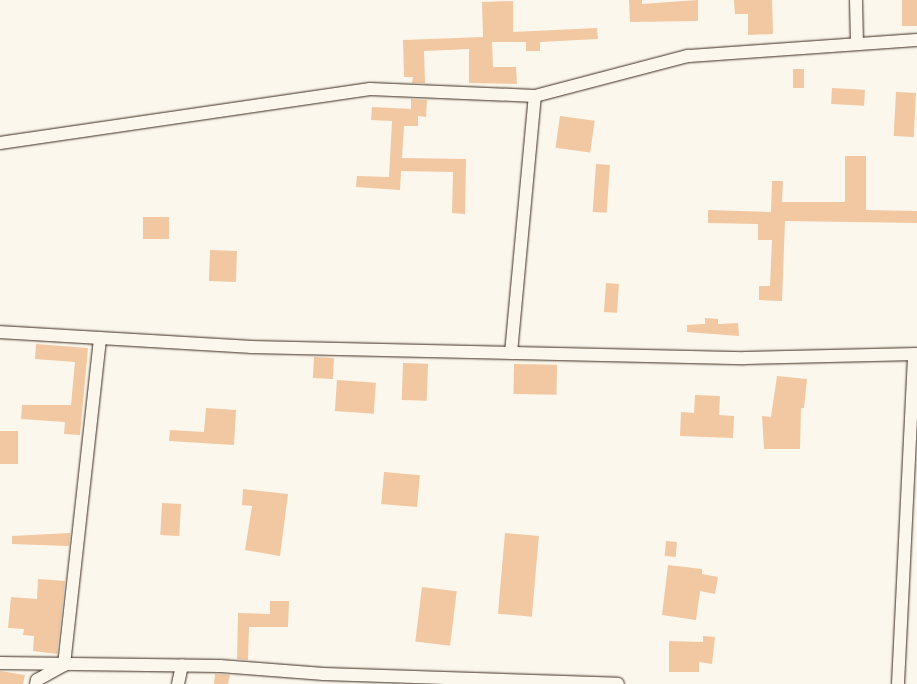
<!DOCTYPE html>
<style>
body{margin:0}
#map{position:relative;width:917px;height:684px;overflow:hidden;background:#fbf7ec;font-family:Caveat,sans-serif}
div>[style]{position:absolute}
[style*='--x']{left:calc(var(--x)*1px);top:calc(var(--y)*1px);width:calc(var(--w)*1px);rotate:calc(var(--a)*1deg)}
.building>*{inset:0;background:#f1c8a1;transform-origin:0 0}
.roads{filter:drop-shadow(0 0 1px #3b2a1e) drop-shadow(0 0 1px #3b2a1e)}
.street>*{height:12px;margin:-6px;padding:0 6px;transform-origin:6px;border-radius:6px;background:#fbf7ec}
span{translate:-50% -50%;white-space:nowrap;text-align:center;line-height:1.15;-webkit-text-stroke:5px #fbf7ec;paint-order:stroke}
</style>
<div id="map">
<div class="building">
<i style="clip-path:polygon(629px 0,642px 0,642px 4px,698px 0,698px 21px,630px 22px)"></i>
<i style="clip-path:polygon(734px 0,772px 0,773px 34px,748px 35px,748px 14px,735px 14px)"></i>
<i style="left:902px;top:0;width:15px;height:26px"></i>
<i style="clip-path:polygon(513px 1px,513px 32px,597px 28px,598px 39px,540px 42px,540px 51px,526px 51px,526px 42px,492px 42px,493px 67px,516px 67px,517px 84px,469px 83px,469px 49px,424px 51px,425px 83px,412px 83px,413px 77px,404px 77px,403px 40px,483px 37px,482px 2px)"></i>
<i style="left:793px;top:69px;width:11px;height:19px"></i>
<i style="left:832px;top:88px;width:33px;height:16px;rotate:3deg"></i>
<i style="left:896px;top:92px;width:20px;height:44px;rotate:3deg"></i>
<i style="clip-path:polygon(411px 99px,427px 100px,426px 117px,418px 116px,418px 126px,404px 126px,402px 158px,466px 159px,465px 214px,452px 213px,453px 172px,401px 171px,400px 190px,356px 187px,357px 176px,389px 177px,392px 121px,371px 120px,372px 107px,411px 109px)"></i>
<i style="left:560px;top:116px;width:35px;height:32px;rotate:8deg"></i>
<i style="clip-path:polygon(845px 156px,866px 156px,866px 210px,917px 211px,917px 223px,785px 221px,782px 301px,759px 300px,759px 286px,770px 286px,772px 240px,758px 240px,758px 224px,708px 223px,708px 210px,771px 212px,772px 181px,783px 181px,782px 202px,845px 202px)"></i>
<i style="left:596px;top:164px;width:14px;height:48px;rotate:4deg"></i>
<i style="left:143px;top:217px;width:26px;height:22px"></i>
<i style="left:210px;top:250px;width:27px;height:31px;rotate:2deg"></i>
<i style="left:606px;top:283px;width:13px;height:29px;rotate:4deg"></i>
<i style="clip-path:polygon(705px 318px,718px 319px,718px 324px,738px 323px,739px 336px,687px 332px,687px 325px,705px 324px)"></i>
<i style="clip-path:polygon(36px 344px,88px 348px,80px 435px,64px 434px,65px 422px,21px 419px,22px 405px,71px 405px,75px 362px,35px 359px)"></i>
<i style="left:314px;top:357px;width:20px;height:21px;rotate:3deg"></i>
<i style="left:403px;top:363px;width:25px;height:37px;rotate:2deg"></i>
<i style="left:514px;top:364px;width:43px;height:30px;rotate:1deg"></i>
<i style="clip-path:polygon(777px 376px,807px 379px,804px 408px,801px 408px,800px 449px,764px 449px,762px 416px,771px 417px)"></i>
<i style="left:337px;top:380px;width:39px;height:31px;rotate:4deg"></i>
<i style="clip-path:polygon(695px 395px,720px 396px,719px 415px,734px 416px,733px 438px,680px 436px,681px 412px,694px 413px)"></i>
<i style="clip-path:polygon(206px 408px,236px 410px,234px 445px,169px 441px,170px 430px,204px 432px)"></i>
<i style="left:0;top:431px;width:18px;height:33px"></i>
<i style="left:384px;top:472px;width:36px;height:32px;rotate:5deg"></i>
<i style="clip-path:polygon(243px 489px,288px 494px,280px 556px,245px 550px,252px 506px,242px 505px)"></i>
<i style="left:162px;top:503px;width:19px;height:32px;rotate:3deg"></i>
<i style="clip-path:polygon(70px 533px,69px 546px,12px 544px,12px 536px)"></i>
<i style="left:505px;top:533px;width:34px;height:81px;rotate:5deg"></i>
<i style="left:666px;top:541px;width:11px;height:15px;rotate:5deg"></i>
<i style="clip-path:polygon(668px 565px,702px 569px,702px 574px,718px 577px,715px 594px,700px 591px,696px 620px,662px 615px)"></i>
<i style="clip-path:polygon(38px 579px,65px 581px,57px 654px,33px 651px,34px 636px,23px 635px,24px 629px,8px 628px,11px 597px,37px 599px)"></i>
<i style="left:422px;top:587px;width:35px;height:55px;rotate:7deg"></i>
<i style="clip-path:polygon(270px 601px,289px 601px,288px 627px,249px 627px,248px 660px,237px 659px,238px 613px,270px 614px)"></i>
<i style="clip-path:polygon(703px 636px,715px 637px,712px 664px,699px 662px,699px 672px,669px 672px,669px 641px,703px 642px)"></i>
<i style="clip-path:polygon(0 671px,25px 675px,23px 684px,0 684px)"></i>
<i style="clip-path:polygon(215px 674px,230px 675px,228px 684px,214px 684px)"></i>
</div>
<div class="roads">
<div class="street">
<i style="--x:856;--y:0;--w:44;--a:88.7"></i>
<i style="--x:0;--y:143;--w:374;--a:-8.3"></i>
<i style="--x:370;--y:89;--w:165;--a:2.4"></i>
<i style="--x:535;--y:96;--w:158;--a:-14.7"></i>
<i style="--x:688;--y:56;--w:230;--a:-4"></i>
<i style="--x:0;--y:332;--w:251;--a:3.4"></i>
<i style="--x:251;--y:347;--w:494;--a:1.3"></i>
<i style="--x:745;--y:358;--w:172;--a:-1.3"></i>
<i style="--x:511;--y:353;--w:258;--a:-84.7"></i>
<i style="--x:0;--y:663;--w:220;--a:0.8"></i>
<i style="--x:220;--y:666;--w:104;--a:4.4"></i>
<i style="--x:324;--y:674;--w:294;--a:1.9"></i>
<i style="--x:36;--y:684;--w:4;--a:-76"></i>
<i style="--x:37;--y:680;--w:31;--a:-29"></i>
<i style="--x:64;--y:665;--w:329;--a:-83.7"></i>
<i style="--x:178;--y:684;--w:19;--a:-78"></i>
<i style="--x:898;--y:684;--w:330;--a:-87.2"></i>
</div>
</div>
</div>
